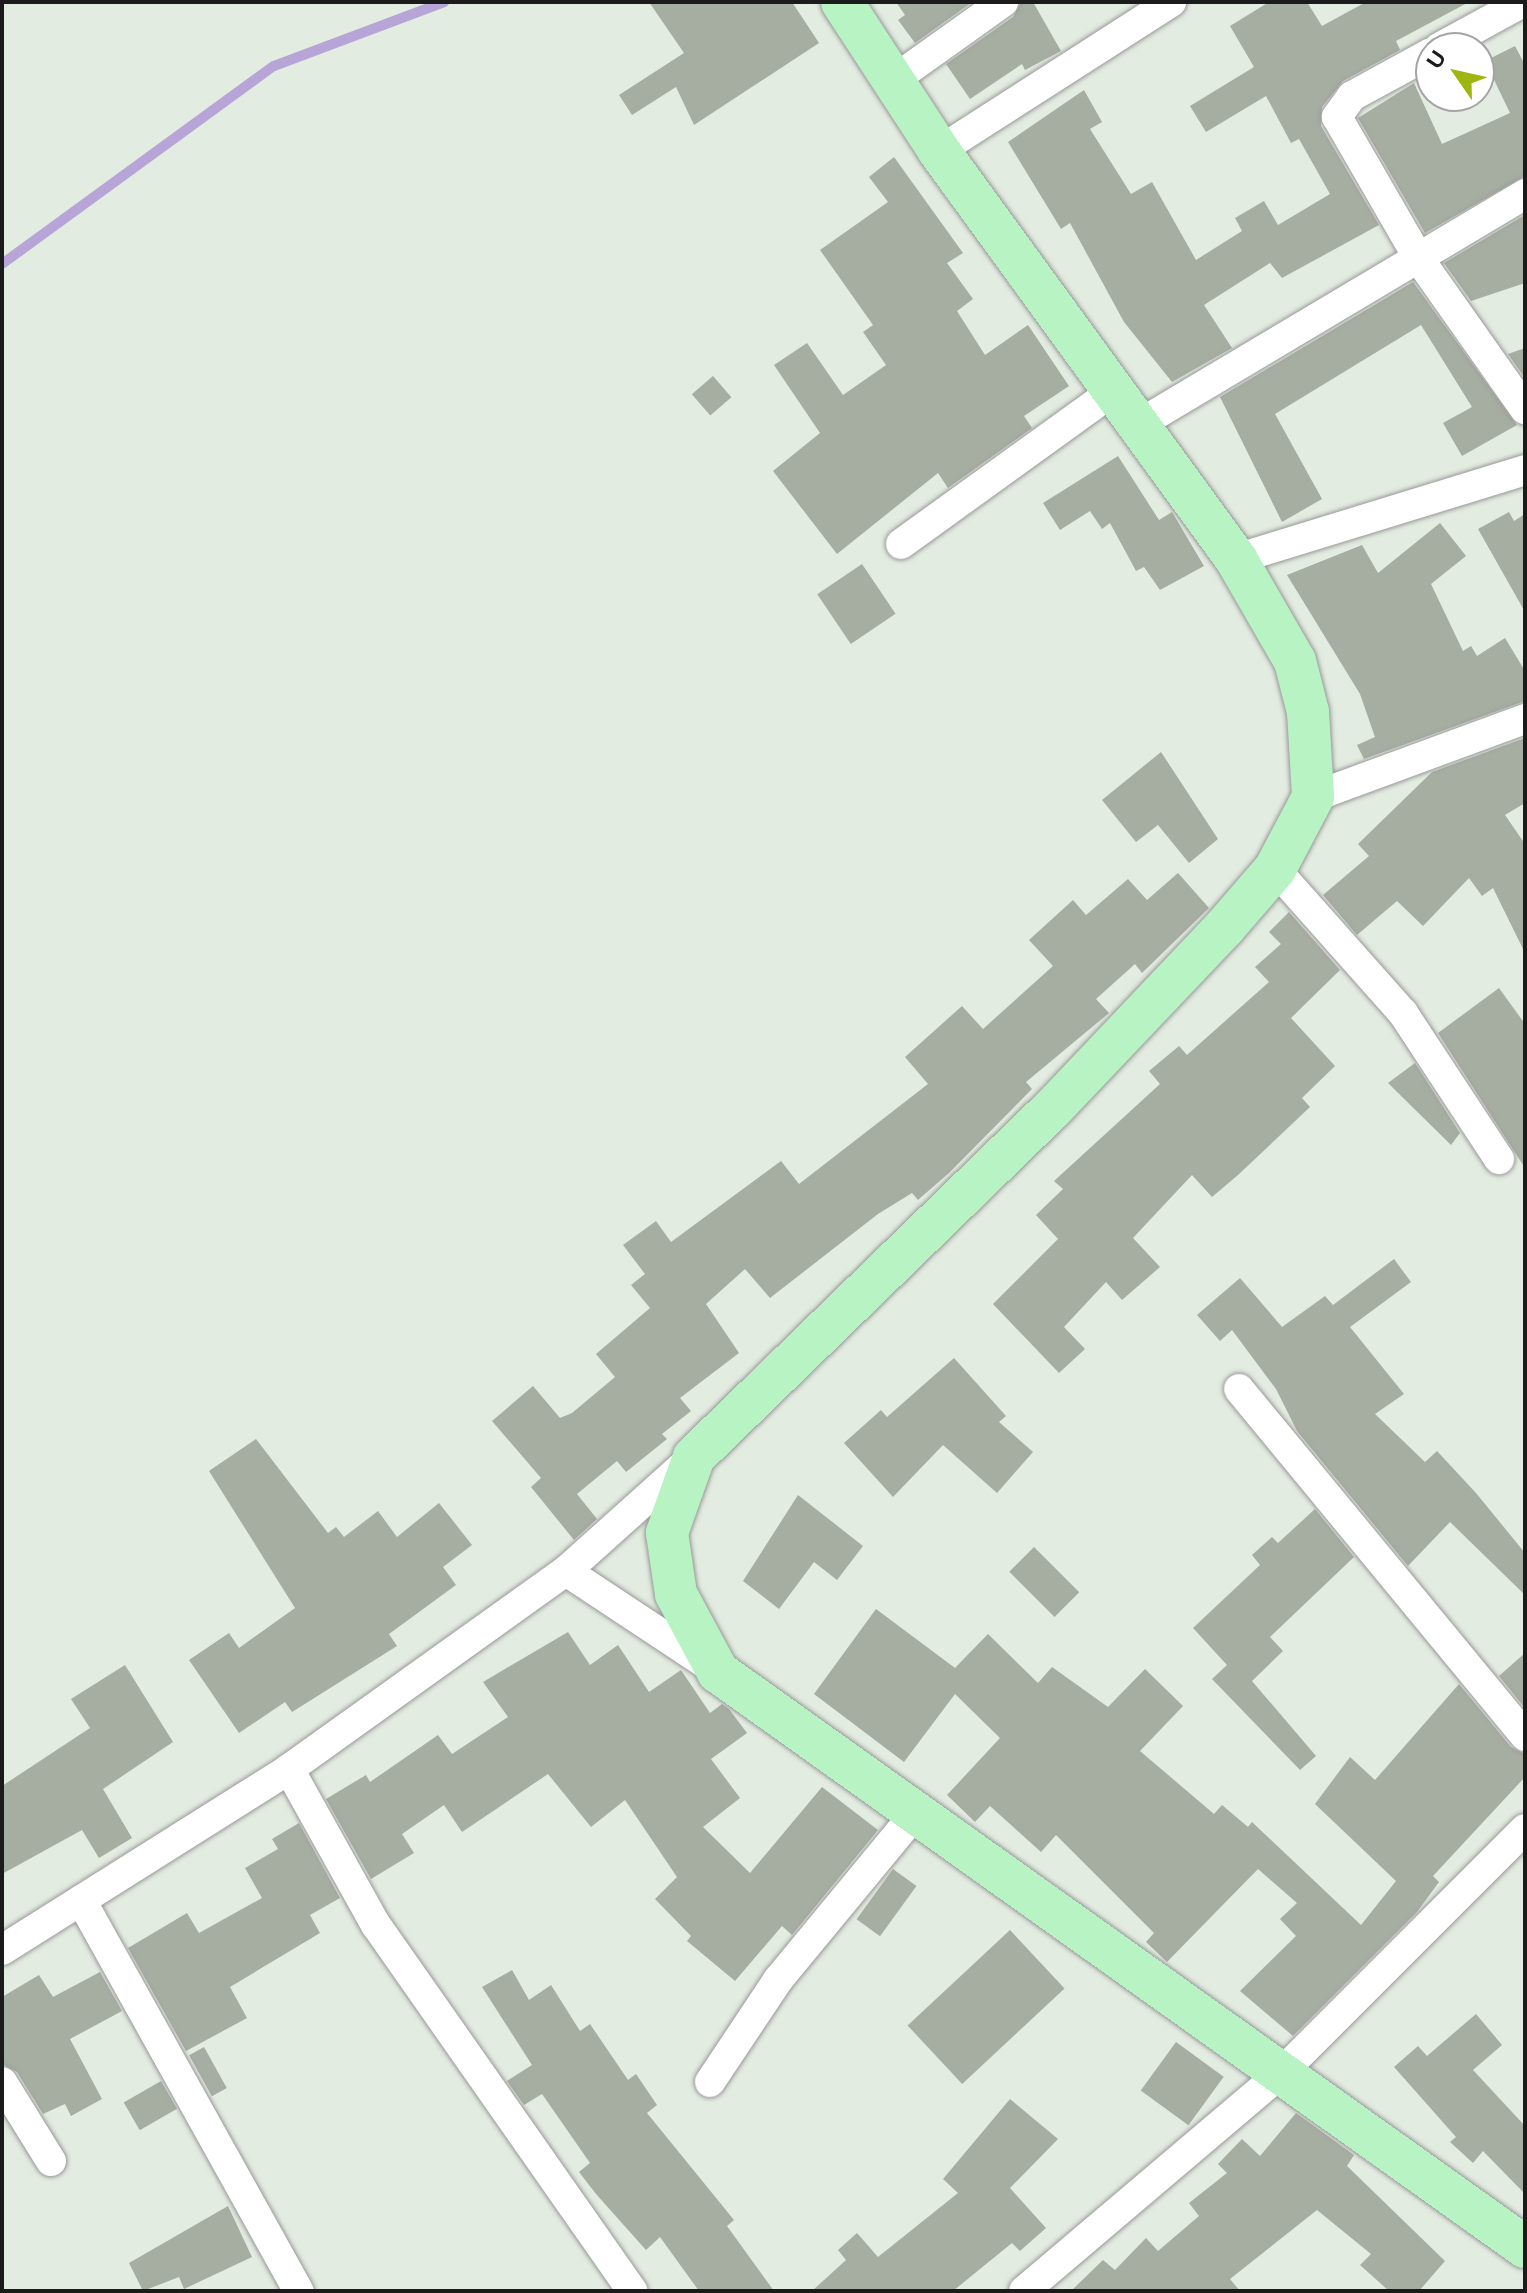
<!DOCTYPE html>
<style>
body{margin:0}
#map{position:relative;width:1527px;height:2293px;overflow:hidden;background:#e3ece1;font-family:Arial,sans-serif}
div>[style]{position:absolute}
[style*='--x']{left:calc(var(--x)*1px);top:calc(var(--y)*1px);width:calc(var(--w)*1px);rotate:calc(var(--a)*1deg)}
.stream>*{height:10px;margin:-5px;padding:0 5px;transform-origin:5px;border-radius:5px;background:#b6a5d6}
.building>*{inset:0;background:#a6ada1;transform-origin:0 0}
.roads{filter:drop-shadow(0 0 2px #989898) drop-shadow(0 0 2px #989898)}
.street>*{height:30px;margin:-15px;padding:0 15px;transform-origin:15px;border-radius:15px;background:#fff}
.secondary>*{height:42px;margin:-21px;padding:0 21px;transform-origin:21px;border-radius:21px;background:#b8f3c3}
span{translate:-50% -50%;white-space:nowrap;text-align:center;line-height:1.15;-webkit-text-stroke:6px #fff;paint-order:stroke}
.frame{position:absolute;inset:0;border:4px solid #1b1b1b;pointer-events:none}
.north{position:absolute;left:1415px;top:32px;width:80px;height:80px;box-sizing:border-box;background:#fff;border:2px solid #a4a4a4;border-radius:50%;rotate:304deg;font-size:22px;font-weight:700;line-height:32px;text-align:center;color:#1b1b1b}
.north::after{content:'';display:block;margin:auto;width:28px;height:36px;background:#9fb511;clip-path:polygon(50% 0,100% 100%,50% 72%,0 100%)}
</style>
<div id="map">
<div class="stream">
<i style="--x:2;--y:264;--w:336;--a:-36.1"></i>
<i style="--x:274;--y:66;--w:182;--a:-20.6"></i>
</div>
<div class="building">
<i style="clip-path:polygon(649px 2px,792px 2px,819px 43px,694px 125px,676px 87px,632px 115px,619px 95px,684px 53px)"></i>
<i style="clip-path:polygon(896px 2px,972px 2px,915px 43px,898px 20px,905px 15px)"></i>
<i style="clip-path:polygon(1021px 2px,1033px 2px,1061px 51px,1025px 70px,1022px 64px,970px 99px,946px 64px,1013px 17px)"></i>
<i style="clip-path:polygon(1269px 2px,1307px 2px,1322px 26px,1366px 2px,1469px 2px,1396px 41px,1400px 50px,1343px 81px,1322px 107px,1321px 126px,1379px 225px,1282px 278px,1270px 263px,1204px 305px,1232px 348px,1172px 382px,1124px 322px,1070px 223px,1061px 229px,1008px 142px,1084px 90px,1102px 122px,1090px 129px,1131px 194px,1152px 182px,1196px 260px,1242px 231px,1235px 218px,1264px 201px,1278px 225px,1330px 194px,1299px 139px,1291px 143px,1266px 96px,1206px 132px,1190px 106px,1254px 67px,1230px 26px)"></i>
<i style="clip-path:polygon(1515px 46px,1525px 65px,1525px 176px,1425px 233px,1358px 118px,1414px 83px,1442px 144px,1510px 113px,1485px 61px)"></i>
<i style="clip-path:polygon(894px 157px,963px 253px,947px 263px,973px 299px,957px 311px,985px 355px,1028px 325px,1069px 386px,1024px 416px,1032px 428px,948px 488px,938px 473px,837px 554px,773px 471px,820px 433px,774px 365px,807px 343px,843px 395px,886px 365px,863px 332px,873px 325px,820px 250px,888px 202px,869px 177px)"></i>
<i style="clip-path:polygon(1525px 215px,1525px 283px,1471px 301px,1444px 263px)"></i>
<i style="clip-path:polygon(1413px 282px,1517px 425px,1462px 456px,1443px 423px,1472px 407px,1421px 325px,1275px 414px,1322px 499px,1282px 522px,1220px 397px)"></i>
<i style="clip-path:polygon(1525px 348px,1525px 378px,1508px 354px)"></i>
<i style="left:713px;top:376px;width:28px;height:28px;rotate:49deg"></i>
<i style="clip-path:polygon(1118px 456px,1159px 520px,1172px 512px,1204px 566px,1160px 590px,1144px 567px,1136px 571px,1110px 523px,1102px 529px,1090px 511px,1060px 530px,1043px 503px)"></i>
<i style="clip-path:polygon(1509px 512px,1514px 521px,1525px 514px,1525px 612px,1478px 529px)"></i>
<i style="clip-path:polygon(1440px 523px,1466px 556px,1431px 584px,1463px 651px,1471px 646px,1477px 656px,1505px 638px,1525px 671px,1525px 701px,1364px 759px,1357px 745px,1375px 737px,1360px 694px,1287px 575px,1362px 545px,1378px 573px)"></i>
<i style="left:862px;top:564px;width:60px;height:54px;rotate:56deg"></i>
<i style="clip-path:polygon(1525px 738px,1525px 803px,1505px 815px,1525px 844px,1525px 953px,1493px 888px,1482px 896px,1469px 878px,1423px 926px,1397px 901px,1357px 935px,1323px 895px,1369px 856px,1358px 844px,1432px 772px)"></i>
<i style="clip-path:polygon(1161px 752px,1218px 839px,1189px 863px,1158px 825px,1136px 842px,1102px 800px)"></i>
<i style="clip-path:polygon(1178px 873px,1209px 908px,1142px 973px,1135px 964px,1096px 999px,1109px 1013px,1026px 1082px,1032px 1089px,949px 1173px,918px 1200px,912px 1193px,878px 1214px,770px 1298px,745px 1269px,706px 1304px,739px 1353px,680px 1398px,691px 1411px,662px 1434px,667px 1439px,626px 1472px,617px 1461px,577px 1494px,597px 1519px,574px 1540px,531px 1487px,541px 1478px,492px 1421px,533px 1386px,560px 1418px,572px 1413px,615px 1377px,596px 1354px,650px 1308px,631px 1285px,645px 1274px,623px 1245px,656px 1221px,671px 1242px,781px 1161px,799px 1184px,928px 1084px,905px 1057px,962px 1006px,983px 1029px,1053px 966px,1029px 940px,1073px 900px,1086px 915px,1128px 879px,1147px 900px)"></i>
<i style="clip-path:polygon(1289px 912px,1340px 970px,1291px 1018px,1335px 1066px,1302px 1098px,1310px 1107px,1238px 1175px,1212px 1197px,1192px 1175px,1133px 1238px,1160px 1267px,1122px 1300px,1106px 1282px,1064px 1327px,1085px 1349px,1059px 1373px,993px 1304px,1058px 1239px,1036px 1215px,1063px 1189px,1054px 1181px,1160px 1084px,1149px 1071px,1179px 1046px,1187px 1055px,1269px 982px,1255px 967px,1281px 944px,1269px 932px)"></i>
<i style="clip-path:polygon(1499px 988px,1525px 1024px,1525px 1168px,1438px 1033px)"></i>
<i style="clip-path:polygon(1415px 1063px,1460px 1133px,1451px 1145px,1388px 1083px)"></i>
<i style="clip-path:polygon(1394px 1259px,1411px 1282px,1350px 1327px,1404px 1394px,1375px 1414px,1425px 1462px,1437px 1451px,1476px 1493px,1525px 1553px,1525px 1595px,1450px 1522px,1408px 1566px,1297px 1431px,1276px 1389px,1232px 1330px,1220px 1341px,1197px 1315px,1240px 1278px,1282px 1327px,1325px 1296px,1333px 1305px)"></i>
<i style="clip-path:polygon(954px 1358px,1006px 1416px,999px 1422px,1033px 1452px,997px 1493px,943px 1445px,893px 1497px,844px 1443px,881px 1410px,887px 1417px)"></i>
<i style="clip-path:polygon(256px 1439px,328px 1533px,336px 1527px,344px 1537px,378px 1511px,397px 1537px,439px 1503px,472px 1545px,443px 1567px,456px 1585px,389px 1634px,397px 1646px,292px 1712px,285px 1702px,239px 1733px,189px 1660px,229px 1633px,239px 1648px,295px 1608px,209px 1471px)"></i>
<i style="clip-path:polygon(798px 1495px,863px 1546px,837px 1580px,814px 1562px,779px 1609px,743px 1581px)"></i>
<i style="clip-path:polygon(1315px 1509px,1354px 1557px,1270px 1637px,1283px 1651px,1252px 1681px,1316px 1756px,1300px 1770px,1212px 1679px,1227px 1665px,1193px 1628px,1260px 1565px,1252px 1555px,1272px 1537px,1278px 1543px)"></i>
<i style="left:1034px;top:1547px;width:64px;height:35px;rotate:45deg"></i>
<i style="clip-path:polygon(876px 1609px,955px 1668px,988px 1634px,1038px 1683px,1052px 1667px,1108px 1707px,1145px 1669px,1183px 1706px,1140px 1751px,1214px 1814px,1222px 1805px,1248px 1827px,1252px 1822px,1361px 1925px,1396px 1881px,1315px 1804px,1350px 1757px,1375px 1780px,1459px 1684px,1511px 1747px,1525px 1754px,1525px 1777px,1433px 1876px,1439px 1882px,1417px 1912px,1293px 2036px,1240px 1991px,1296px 1936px,1280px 1919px,1297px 1903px,1258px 1869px,1167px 1962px,1146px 1942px,1154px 1933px,1056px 1835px,1041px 1852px,990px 1806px,975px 1822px,947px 1795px,1000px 1738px,955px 1694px,904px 1762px,814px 1694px)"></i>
<i style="clip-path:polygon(568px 1632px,590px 1665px,618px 1645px,649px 1692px,681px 1670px,710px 1713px,722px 1704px,729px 1709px,747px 1733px,711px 1759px,740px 1798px,703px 1827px,750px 1873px,822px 1787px,878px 1830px,792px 1935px,782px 1926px,735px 1981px,687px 1941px,691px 1936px,655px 1899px,677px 1877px,625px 1800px,591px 1827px,548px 1774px,462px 1832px,444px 1805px,402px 1834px,414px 1853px,371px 1879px,326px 1799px,366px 1775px,370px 1782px,438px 1735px,452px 1754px,508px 1717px,483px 1682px)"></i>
<i style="clip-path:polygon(1525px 1653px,1525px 1708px,1499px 1676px)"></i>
<i style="clip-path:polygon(125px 1665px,173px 1742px,103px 1789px,132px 1838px,99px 1858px,82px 1830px,2px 1874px,2px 1786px,90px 1728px,71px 1699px)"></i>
<i style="clip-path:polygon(299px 1823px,340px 1898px,310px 1915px,320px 1933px,230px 1987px,247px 2018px,186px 2051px,128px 1948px,187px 1913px,199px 1933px,262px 1898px,245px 1868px,278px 1849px,272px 1839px)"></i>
<i style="left:893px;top:1869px;width:29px;height:62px;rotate:36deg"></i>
<i style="left:1010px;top:1930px;width:80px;height:140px;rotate:47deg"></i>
<i style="clip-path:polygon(512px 1970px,529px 2000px,551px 1985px,580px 2031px,590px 2024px,628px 2080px,636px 2074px,657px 2105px,647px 2113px,734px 2220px,727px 2226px,774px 2291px,699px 2291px,660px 2237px,646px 2250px,596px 2194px,579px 2172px,590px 2163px,542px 2094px,524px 2105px,507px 2081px,532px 2065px,482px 1987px)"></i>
<i style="clip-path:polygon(100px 1972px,122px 2011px,70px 2039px,102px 2099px,71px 2116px,65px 2104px,43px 2114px,17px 2072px,2px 2064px,2px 1997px,39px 1975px,53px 1997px)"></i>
<i style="clip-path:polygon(1476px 2014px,1502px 2045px,1473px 2070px,1525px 2126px,1525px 2194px,1483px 2151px,1473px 2163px,1450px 2142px,1456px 2137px,1394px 2067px,1418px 2046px,1427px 2056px)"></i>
<i style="left:1176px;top:2042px;width:59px;height:60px;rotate:36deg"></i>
<i style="left:204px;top:2047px;width:47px;height:17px;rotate:61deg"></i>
<i style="left:161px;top:2081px;width:32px;height:43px;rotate:60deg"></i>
<i style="clip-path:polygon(1010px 2099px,1058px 2139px,1010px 2188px,1046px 2228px,1020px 2251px,1012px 2243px,953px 2291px,812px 2291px,846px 2260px,838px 2250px,857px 2233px,878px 2257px,958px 2193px,943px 2179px)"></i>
<i style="clip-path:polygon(1296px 2113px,1354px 2155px,1347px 2166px,1445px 2261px,1419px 2291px,1389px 2291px,1360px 2265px,1371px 2254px,1317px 2210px,1230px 2279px,1240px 2291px,1071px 2291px,1103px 2260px,1115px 2270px,1146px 2238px,1158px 2251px,1199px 2216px,1189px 2203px,1227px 2173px,1218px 2164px,1242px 2139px,1260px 2156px)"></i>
<i style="clip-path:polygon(228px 2206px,252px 2257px,184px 2289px,179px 2277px,143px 2291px,129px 2263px)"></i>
</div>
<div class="roads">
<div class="street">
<i style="--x:1439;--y:48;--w:96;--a:-28.7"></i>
<i style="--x:1431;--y:53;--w:90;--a:151.4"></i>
<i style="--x:1352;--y:96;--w:26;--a:126"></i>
<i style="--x:1337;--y:117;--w:164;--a:60"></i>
<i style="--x:1419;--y:259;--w:184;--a:54.8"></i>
<i style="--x:895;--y:79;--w:133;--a:-35.5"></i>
<i style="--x:939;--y:151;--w:276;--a:-32.7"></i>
<i style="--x:1136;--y:426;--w:453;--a:-30.8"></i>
<i style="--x:901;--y:544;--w:260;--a:-35.8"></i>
<i style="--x:1236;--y:559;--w:302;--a:-17.1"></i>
<i style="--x:1313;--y:797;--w:226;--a:-20.2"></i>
<i style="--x:1275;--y:869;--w:193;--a:48.4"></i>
<i style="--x:1403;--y:1013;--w:175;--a:56.7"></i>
<i style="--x:1239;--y:1389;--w:450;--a:50.5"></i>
<i style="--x:566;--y:1571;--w:178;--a:33.5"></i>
<i style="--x:289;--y:1769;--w:179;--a:60.9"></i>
<i style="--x:376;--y:1925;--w:447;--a:55"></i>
<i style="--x:81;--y:1900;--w:448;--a:60.9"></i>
<i style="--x:2;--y:1950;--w:339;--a:-32.2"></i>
<i style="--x:289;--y:1769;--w:340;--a:-35.6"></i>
<i style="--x:566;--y:1571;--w:171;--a:-41.9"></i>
<i style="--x:2;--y:2082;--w:93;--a:58.2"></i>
<i style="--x:710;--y:2082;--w:123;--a:-56.3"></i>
<i style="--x:778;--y:1980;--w:222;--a:-50.5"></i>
<i style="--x:1024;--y:2291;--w:340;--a:-40.3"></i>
<i style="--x:1283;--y:2071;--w:342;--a:-45"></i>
</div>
<div class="secondary">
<i style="--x:842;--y:2;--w:178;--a:56.9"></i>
<i style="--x:939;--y:151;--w:505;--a:53.95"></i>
<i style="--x:1236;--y:559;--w:118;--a:60"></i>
<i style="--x:1295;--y:661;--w:53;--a:75.7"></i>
<i style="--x:1308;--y:712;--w:85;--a:86.6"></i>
<i style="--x:1313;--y:797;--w:81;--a:117.8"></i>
<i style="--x:1275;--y:869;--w:78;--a:130.8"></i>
<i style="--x:1224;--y:928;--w:248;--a:133.5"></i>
<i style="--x:1053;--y:1108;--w:501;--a:135.81"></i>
<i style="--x:694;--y:1457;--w:81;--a:109.6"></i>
<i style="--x:667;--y:1533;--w:62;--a:81.6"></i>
<i style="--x:676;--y:1594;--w:89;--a:61.7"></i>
<i style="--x:718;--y:1672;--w:991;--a:35.47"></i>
</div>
</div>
<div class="frame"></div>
<div class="north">U</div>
</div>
